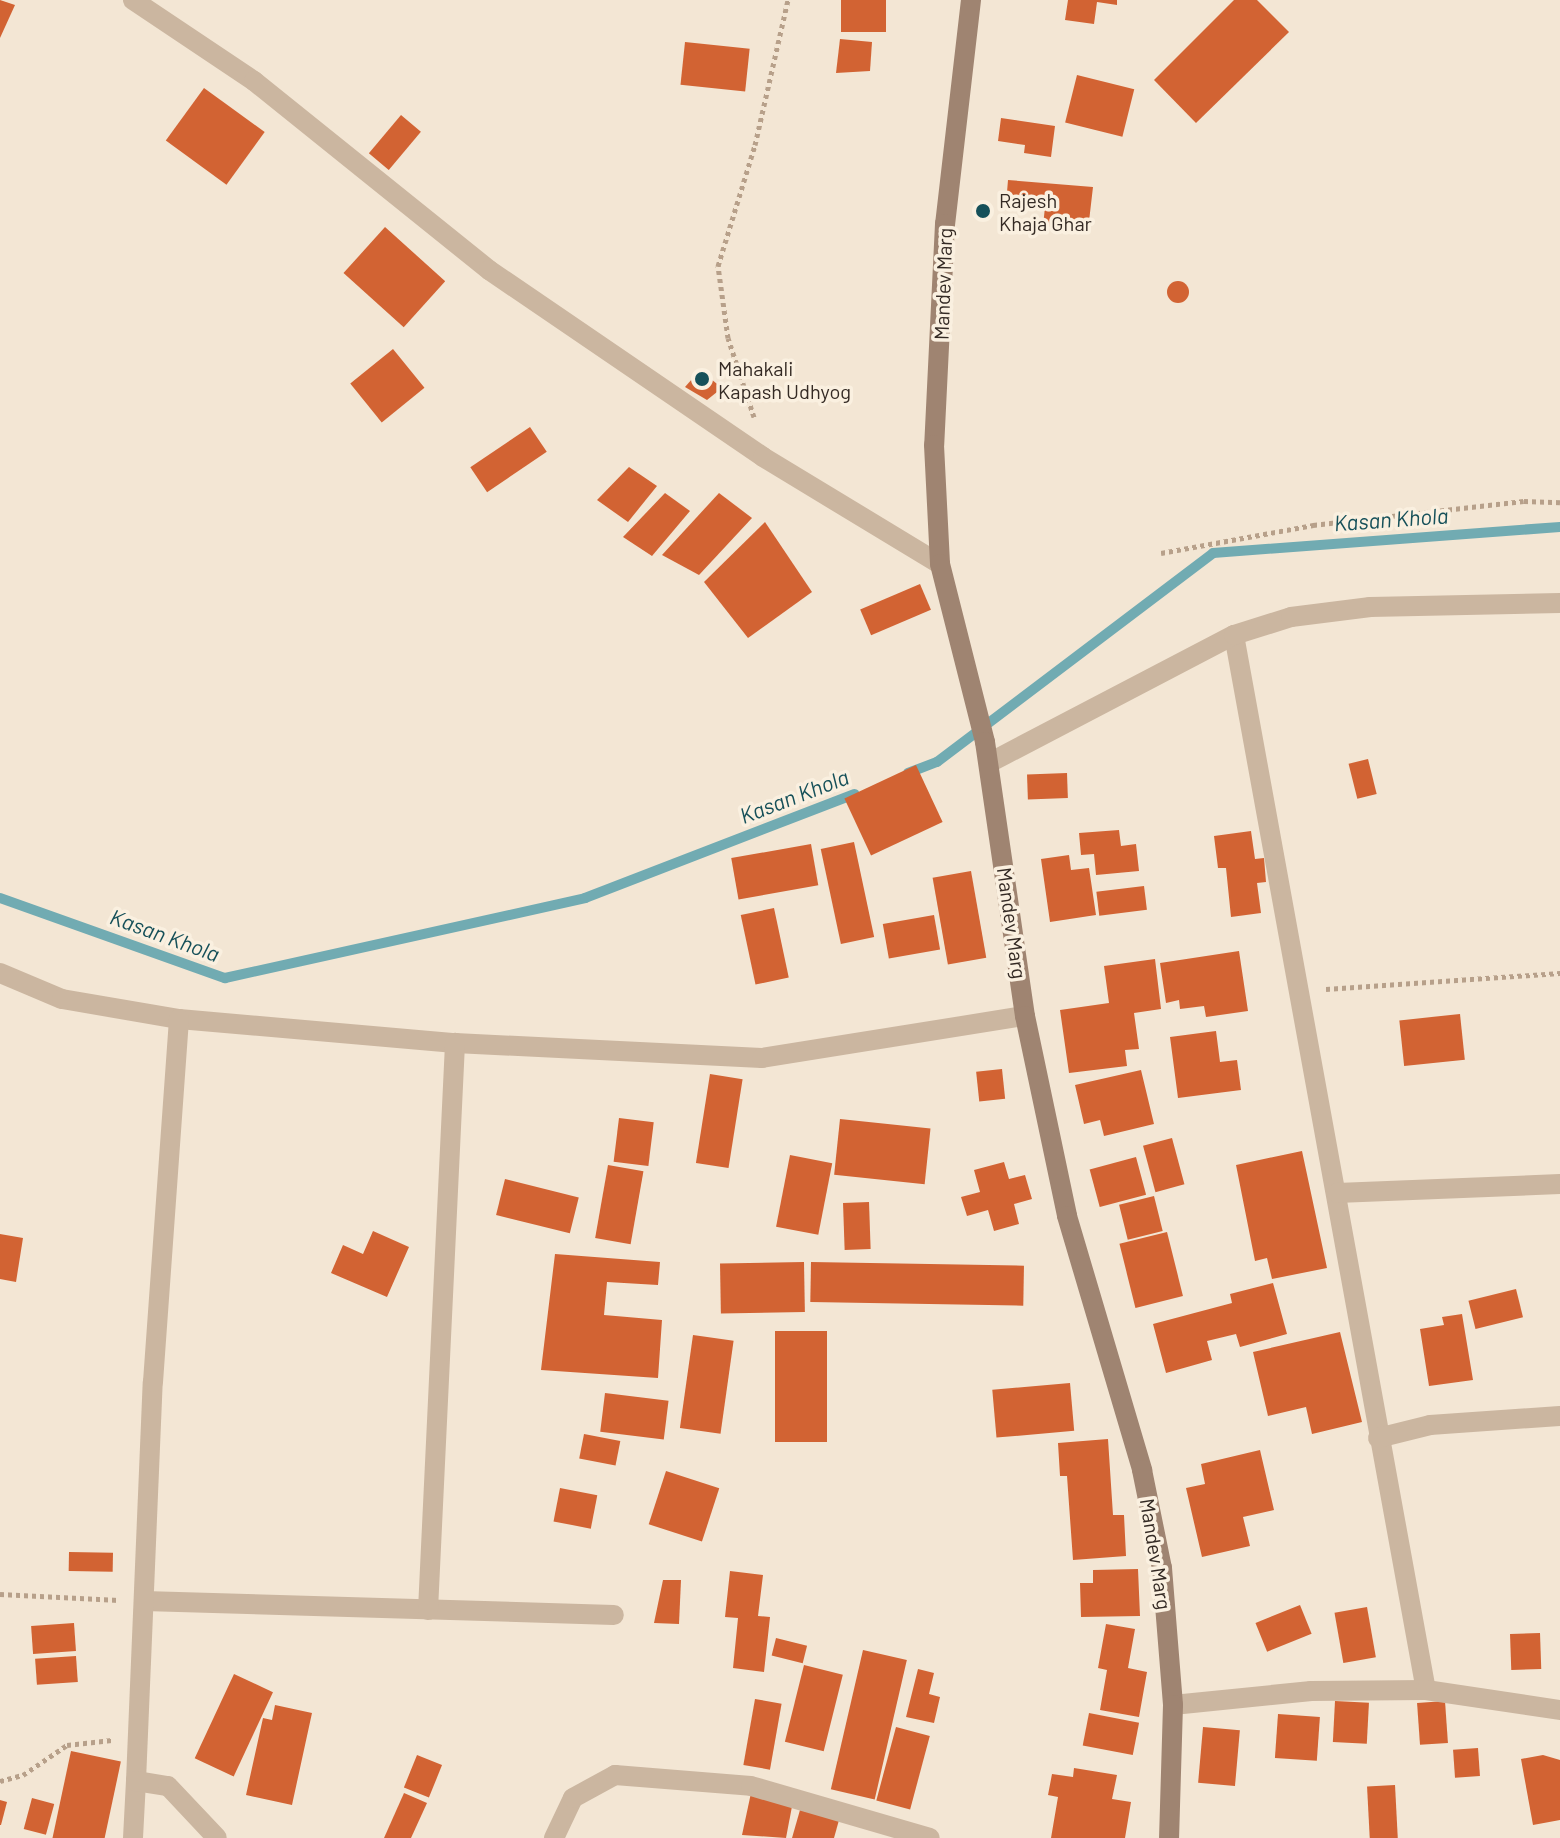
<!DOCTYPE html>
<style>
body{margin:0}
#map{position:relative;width:1560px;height:1838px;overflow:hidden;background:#f3e6d4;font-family:Barlow,sans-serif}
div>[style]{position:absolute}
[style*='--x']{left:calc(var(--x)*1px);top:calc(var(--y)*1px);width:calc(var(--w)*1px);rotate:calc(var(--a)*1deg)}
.stream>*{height:10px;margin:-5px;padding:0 5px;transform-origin:5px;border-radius:5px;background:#71abb2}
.building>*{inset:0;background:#d26333;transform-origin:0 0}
.round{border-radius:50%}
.path>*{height:5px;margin-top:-2.5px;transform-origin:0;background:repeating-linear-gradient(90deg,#b7a08a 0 4px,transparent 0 8px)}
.street>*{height:20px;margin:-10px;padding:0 10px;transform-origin:10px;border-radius:10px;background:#cbb6a0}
.secondary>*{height:20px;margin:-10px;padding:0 10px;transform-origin:10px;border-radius:10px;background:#9f8471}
.dots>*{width:22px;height:22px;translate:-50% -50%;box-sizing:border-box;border:4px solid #faf0e0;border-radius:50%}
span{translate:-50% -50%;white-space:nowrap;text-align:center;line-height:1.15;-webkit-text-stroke:7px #faf0e0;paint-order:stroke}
.poi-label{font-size:20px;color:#342a24}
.left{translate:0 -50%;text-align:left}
.street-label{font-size:20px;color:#342a24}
.water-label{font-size:22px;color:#165059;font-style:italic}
</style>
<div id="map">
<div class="stream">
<i style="--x:908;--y:773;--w:31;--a:-21"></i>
<i style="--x:937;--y:762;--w:346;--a:-37.1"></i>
<i style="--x:1213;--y:553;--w:348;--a:-4.3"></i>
<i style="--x:0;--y:898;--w:239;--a:19.6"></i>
<i style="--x:225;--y:978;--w:369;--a:-12.5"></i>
<i style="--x:585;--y:898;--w:289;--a:-21.1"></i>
</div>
<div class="building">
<i style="clip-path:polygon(0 0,15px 5px,0 38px)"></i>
<i style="left:841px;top:0;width:45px;height:32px"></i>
<i style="clip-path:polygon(1068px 0,1117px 0,1117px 5px,1097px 2px,1094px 24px,1065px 20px)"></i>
<i style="clip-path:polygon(1234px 0,1257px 0,1289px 32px,1196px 123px,1154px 80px)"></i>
<i style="clip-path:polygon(840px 39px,872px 42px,870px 71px,836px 73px)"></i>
<i style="left:685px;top:42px;width:65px;height:43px;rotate:6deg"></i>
<i style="left:1077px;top:75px;width:59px;height:49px;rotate:14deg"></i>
<i style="left:204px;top:88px;width:75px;height:65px;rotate:36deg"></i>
<i style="left:401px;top:115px;width:26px;height:50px;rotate:40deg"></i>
<i style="clip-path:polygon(1001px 118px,1055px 126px,1051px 157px,1024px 153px,1025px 145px,998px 141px)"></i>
<i style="clip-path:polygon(1008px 180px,1093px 187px,1088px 230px,1043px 226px,1045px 207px,1006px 204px)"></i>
<i style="left:385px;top:227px;width:81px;height:62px;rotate:42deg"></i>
<i class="round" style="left:1167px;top:281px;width:22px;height:22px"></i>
<i style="left:393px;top:349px;width:50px;height:55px;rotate:51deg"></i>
<i style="clip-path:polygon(700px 370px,722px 388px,707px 400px,685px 387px)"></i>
<i style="left:530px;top:427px;width:30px;height:72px;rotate:56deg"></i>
<i style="clip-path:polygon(629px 467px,657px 486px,628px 522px,597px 500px)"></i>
<i style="clip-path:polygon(665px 493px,690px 511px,652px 556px,623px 537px)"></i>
<i style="clip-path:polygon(719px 493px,752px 518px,699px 575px,662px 555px)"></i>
<i style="clip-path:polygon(765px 522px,812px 592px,748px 638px,704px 582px)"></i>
<i style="left:920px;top:584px;width:28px;height:65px;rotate:67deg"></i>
<i style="left:1368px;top:759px;width:36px;height:20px;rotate:76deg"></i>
<i style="left:916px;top:765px;width:63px;height:79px;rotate:65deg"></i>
<i style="left:1067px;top:773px;width:25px;height:40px;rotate:88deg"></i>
<i style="clip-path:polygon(1119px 830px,1121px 846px,1136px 844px,1139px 871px,1096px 875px,1094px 854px,1081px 855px,1079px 833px)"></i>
<i style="clip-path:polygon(1251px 831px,1255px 859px,1264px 858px,1266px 882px,1257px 883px,1261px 913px,1231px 917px,1226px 868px,1218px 868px,1214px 836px)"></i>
<i style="left:854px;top:842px;width:97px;height:34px;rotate:78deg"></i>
<i style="left:811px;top:844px;width:42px;height:81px;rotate:80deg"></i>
<i style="clip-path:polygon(1069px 855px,1071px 870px,1089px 868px,1096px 915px,1050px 922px,1041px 859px)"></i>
<i style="left:971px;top:871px;width:88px;height:39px;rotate:80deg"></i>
<i style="left:1144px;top:886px;width:24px;height:48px;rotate:83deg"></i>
<i style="left:774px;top:908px;width:71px;height:34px;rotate:78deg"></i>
<i style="left:934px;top:915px;width:35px;height:52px;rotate:80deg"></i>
<i style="clip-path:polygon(1239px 951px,1248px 1011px,1206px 1017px,1204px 1006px,1180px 1009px,1179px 1000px,1166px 1003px,1160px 963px)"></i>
<i style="clip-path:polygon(1155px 959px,1161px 1009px,1134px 1013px,1139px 1049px,1125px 1050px,1127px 1066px,1069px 1073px,1060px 1010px,1109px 1003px,1104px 966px)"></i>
<i style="left:1460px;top:1014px;width:46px;height:61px;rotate:84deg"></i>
<i style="clip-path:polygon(1216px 1031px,1220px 1062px,1237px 1060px,1241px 1090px,1178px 1098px,1170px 1037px)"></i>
<i style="left:1002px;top:1069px;width:30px;height:26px;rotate:84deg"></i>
<i style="clip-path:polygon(1141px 1070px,1154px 1124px,1104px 1136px,1100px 1120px,1084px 1124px,1075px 1085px)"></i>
<i style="left:710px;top:1074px;width:33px;height:90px;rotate:9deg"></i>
<i style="left:619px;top:1118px;width:35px;height:44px;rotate:7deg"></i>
<i style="left:840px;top:1119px;width:91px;height:56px;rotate:6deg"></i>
<i style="left:1172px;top:1138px;width:48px;height:30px;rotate:75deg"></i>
<i style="clip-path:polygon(1302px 1151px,1327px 1268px,1272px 1279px,1267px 1258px,1255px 1261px,1236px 1165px)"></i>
<i style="left:790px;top:1155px;width:43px;height:73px;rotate:11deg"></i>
<i style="left:1136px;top:1157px;width:39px;height:48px;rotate:75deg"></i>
<i style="clip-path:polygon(1004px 1162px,1009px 1179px,1025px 1175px,1032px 1199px,1014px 1204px,1019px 1224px,994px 1231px,988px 1210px,967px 1216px,961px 1197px,980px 1192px,974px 1170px)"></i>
<i style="left:608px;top:1165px;width:36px;height:74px;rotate:10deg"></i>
<i style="left:505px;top:1179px;width:76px;height:37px;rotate:14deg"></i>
<i style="left:1154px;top:1196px;width:36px;height:36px;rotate:76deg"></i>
<i style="left:869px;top:1202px;width:47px;height:26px;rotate:88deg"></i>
<i style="clip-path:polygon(373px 1231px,409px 1247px,387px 1297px,331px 1273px,343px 1245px,363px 1254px)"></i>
<i style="left:1167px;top:1232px;width:66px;height:49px;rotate:76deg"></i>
<i style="clip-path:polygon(0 1234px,23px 1238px,16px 1282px,0 1279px)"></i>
<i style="clip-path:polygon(555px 1254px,660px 1262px,658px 1285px,607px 1282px,604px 1315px,662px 1320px,658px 1378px,541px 1370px)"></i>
<i style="left:804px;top:1262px;width:50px;height:84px;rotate:89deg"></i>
<i style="left:811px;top:1262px;width:213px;height:40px;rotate:1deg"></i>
<i style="clip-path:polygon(1273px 1283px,1287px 1334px,1240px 1347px,1236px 1334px,1207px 1341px,1212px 1360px,1166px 1373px,1153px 1324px,1232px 1303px,1230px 1294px)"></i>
<i style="left:1516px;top:1289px;width:29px;height:49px;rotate:76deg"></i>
<i style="clip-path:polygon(1462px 1314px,1473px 1380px,1429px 1386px,1420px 1329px,1444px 1325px,1442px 1317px)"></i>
<i style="left:775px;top:1331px;width:52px;height:111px"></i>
<i style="clip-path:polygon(1340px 1332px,1362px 1422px,1312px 1434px,1306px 1407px,1268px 1416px,1253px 1352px)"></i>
<i style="left:693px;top:1335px;width:41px;height:94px;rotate:8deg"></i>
<i style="left:1070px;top:1383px;width:48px;height:78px;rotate:85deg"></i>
<i style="left:605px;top:1393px;width:64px;height:39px;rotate:7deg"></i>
<i style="left:584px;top:1434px;width:37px;height:25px;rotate:11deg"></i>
<i style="clip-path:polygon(1108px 1439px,1113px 1515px,1124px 1515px,1126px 1556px,1073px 1560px,1067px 1476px,1060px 1476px,1058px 1443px)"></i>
<i style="clip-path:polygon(1260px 1450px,1274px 1510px,1243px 1517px,1250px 1546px,1202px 1557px,1186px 1488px,1205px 1484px,1201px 1464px)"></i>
<i style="left:666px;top:1471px;width:56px;height:56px;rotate:18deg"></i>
<i style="left:560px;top:1488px;width:38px;height:34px;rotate:11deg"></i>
<i style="left:69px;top:1552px;width:44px;height:19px;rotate:1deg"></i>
<i style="clip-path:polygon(1138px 1569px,1140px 1616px,1081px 1617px,1080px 1583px,1093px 1583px,1093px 1570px)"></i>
<i style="clip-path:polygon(730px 1571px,763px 1575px,758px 1616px,770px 1617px,764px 1672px,733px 1668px,738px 1618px,725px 1617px)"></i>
<i style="clip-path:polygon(663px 1580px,681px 1580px,679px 1624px,654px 1623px)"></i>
<i style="left:1300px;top:1605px;width:31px;height:48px;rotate:68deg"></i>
<i style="left:1367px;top:1607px;width:51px;height:33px;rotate:80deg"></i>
<i style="left:74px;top:1623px;width:28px;height:43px;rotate:86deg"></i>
<i style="clip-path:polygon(1106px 1624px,1135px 1629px,1128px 1668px,1147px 1672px,1139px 1717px,1100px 1710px,1107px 1670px,1098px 1668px)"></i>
<i style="left:1540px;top:1633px;width:36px;height:30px;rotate:88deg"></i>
<i style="left:776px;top:1638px;width:32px;height:18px;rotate:14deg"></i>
<i style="left:863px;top:1650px;width:45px;height:143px;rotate:13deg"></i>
<i style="left:76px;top:1656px;width:26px;height:41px;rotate:86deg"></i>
<i style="left:804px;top:1665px;width:40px;height:79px;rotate:14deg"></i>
<i style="clip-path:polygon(918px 1669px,934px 1673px,929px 1694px,940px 1697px,934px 1723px,906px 1717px)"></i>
<i style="left:234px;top:1674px;width:43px;height:93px;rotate:25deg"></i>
<i style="left:755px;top:1699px;width:27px;height:67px;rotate:10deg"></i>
<i style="left:1335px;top:1701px;width:34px;height:41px;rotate:3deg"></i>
<i style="left:1445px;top:1701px;width:42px;height:28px;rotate:86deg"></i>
<i style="clip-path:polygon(275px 1705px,312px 1713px,292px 1805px,246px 1795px,263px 1718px,272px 1720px)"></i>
<i style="left:1089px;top:1713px;width:51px;height:33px;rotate:11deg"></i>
<i style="left:1278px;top:1714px;width:42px;height:44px;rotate:4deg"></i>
<i style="left:896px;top:1727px;width:35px;height:76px;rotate:15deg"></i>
<i style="left:1203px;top:1727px;width:37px;height:56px;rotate:5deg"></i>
<i style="left:1478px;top:1748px;width:28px;height:25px;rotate:86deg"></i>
<i style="left:71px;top:1751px;width:51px;height:89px;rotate:12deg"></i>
<i style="left:417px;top:1755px;width:27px;height:35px;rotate:22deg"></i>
<i style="clip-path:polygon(1543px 1755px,1560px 1760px,1560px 1820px,1533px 1825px,1521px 1759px)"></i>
<i style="clip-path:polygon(1074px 1768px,1117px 1775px,1112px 1799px,1131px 1802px,1125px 1838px,1051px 1838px,1058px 1797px,1048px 1795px,1052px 1774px,1073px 1777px)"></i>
<i style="left:1395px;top:1785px;width:53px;height:28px;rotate:87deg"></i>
<i style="clip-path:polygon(404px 1793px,427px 1803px,411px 1838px,384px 1838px)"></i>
<i style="clip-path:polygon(751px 1793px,793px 1801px,786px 1838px,742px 1835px)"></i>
<i style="left:32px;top:1798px;width:23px;height:32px;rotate:15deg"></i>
<i style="clip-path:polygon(0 1800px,7px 1802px,1px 1825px,0 1825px)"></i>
<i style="clip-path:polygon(800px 1810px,839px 1820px,834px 1838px,792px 1838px)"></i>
</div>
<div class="path">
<i style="--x:754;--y:417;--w:83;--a:-108.2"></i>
<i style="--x:728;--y:338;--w:73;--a:-97.9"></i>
<i style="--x:718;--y:266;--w:127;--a:-73"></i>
<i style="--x:755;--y:145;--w:149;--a:-77.2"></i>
<i style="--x:1161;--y:553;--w:155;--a:-10.4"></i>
<i style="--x:1313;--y:525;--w:212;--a:-6.5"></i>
<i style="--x:1524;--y:501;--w:36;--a:2"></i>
<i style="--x:1326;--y:989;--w:235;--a:-3.9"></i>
<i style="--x:0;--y:1594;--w:119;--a:2.9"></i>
<i style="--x:0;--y:1781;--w:24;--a:-15"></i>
<i style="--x:23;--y:1775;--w:53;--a:-34.3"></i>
<i style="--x:67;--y:1745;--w:45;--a:-6.3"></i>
</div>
<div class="street">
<i style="--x:133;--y:0;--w:146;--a:33.8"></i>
<i style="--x:254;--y:81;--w:302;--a:38.8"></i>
<i style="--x:489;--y:270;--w:332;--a:34.3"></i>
<i style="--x:763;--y:457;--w:207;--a:31.2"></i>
<i style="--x:1234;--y:635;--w:1072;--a:79.69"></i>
<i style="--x:989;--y:763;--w:276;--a:-27.6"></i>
<i style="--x:1234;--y:635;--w:60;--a:-17.5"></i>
<i style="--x:1291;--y:617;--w:80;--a:-7.2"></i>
<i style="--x:1370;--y:607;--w:190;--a:-1.2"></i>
<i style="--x:0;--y:973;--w:67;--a:22.8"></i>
<i style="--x:62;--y:999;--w:119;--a:9.7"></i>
<i style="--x:179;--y:1019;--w:277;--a:5"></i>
<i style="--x:455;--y:1043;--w:307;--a:2.8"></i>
<i style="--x:762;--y:1058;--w:266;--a:-9.1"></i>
<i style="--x:1337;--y:1193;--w:223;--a:-2.3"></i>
<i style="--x:1378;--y:1438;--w:54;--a:-14"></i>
<i style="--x:1430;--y:1425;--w:130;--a:-4"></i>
<i style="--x:144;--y:1601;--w:470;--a:1.7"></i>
<i style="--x:428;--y:1610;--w:568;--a:-87.27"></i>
<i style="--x:1173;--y:1705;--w:139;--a:-5.8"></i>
<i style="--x:1311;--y:1691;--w:115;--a:-0.5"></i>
<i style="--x:1426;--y:1690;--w:135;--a:8.5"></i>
<i style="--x:136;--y:1781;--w:399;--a:-87.6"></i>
<i style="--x:153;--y:1382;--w:364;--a:-85.9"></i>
<i style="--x:133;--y:1838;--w:57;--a:-87"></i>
<i style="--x:136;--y:1781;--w:32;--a:9"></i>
<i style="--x:168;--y:1786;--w:71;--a:46.7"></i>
<i style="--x:554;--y:1838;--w:44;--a:-64.6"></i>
<i style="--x:573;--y:1798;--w:48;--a:-28.7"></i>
<i style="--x:615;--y:1775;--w:136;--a:4.6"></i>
<i style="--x:751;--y:1786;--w:186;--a:16.2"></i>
</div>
<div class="secondary">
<i style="--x:971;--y:0;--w:226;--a:96.6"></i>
<i style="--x:945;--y:224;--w:221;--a:92.8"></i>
<i style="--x:934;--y:445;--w:119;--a:87.1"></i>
<i style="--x:940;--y:564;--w:184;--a:75.8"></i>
<i style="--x:985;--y:742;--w:277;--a:81.7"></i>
<i style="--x:1025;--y:1016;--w:204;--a:78.1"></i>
<i style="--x:1067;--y:1216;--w:265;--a:73.5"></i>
<i style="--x:1142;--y:1470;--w:100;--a:78.5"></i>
<i style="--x:1162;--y:1568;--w:137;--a:85.4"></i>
<i style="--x:1173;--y:1705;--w:133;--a:91.7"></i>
</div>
<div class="dots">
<i style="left:983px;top:211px;background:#165059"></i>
<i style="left:702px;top:379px;background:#165059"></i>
</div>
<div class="poi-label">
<span class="left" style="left:999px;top:212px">Rajesh<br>Khaja Ghar</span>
<span class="left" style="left:718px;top:380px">Mahakali<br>Kapash Udhyog</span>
</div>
<div class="street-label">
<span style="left:943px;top:284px;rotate:-88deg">Mandev Marg</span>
<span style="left:1012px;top:923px;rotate:82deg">Mandev Marg</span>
<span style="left:1156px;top:1554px;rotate:81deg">Mandev Marg</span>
</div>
<div class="water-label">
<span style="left:1391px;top:519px;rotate:-4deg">Kasan Khola</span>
<span style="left:794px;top:796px;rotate:-21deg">Kasan Khola</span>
<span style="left:165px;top:935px;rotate:20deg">Kasan Khola</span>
</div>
</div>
